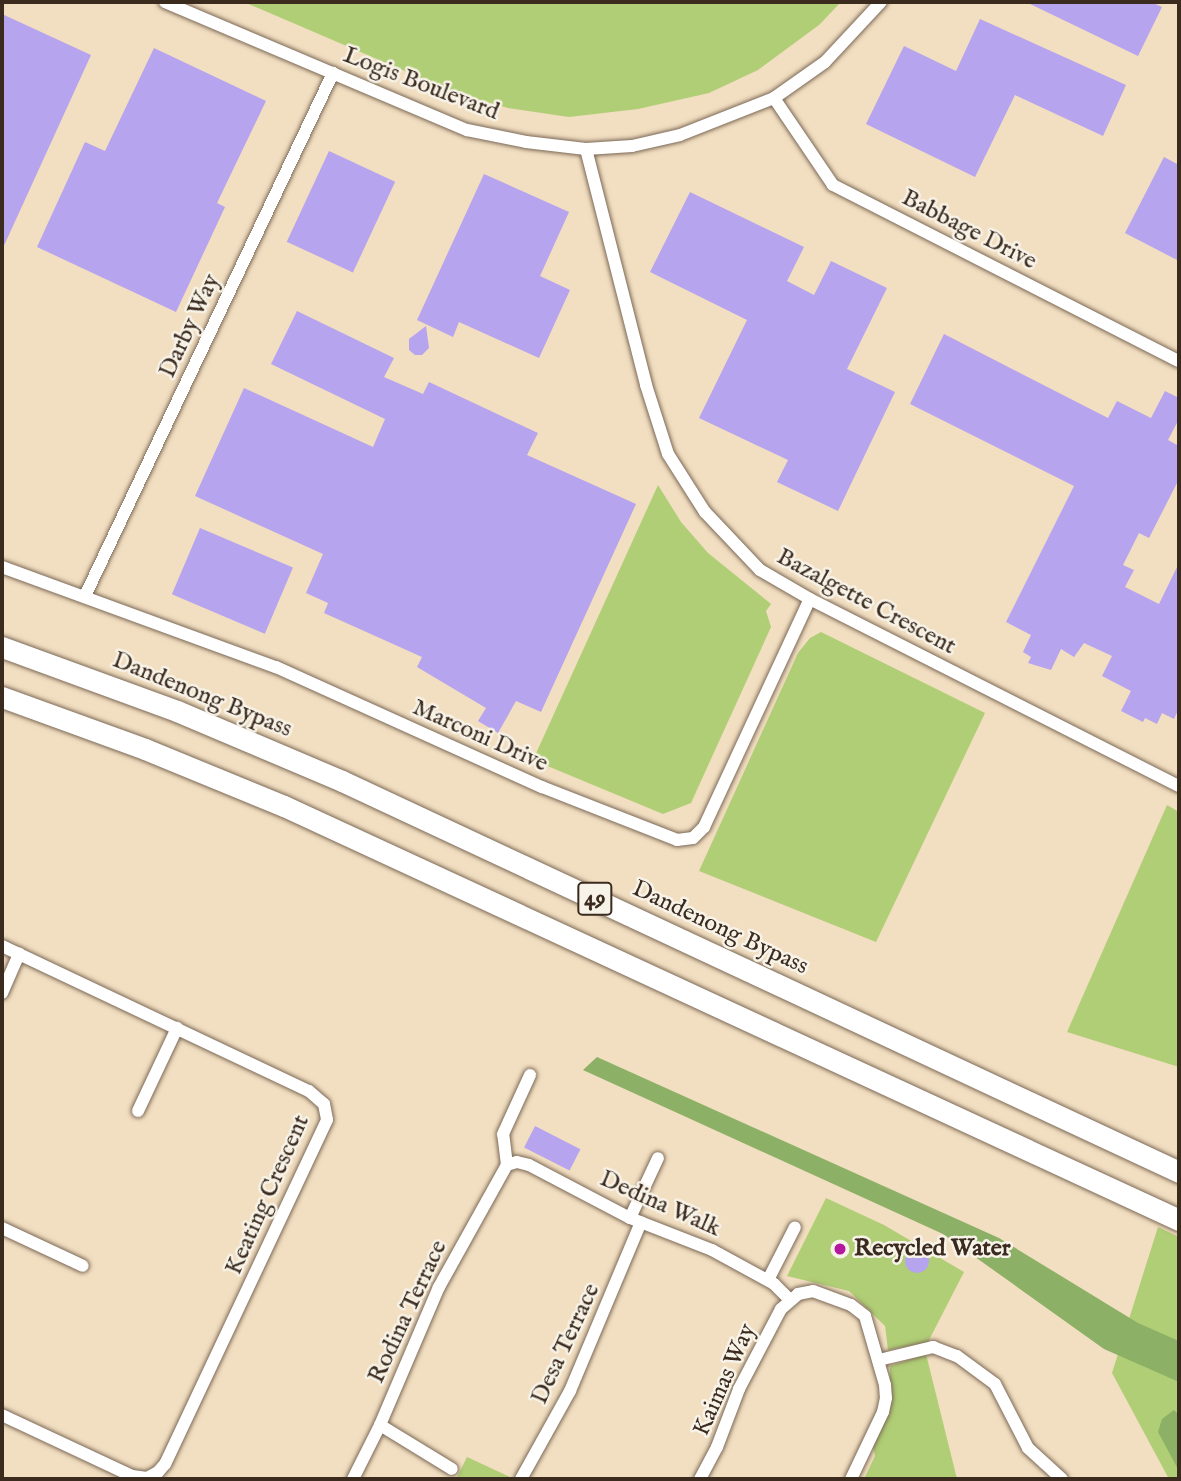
<!DOCTYPE html>
<style>
body{margin:0}
#map{position:relative;width:1181px;height:1481px;overflow:hidden;background:#f2dec0;font-family:"IM FELL English",serif}
div>[style]{position:absolute}
[style*='--x']{left:calc(var(--x)*1px);top:calc(var(--y)*1px);width:calc(var(--w)*1px);rotate:calc(var(--a)*1deg)}
.green>*{inset:0;background:#b0ce75}
.forest>*{inset:0;background:#8cb166}
.building>*{inset:0;background:#b6a4ee;transform-origin:0 0}
.round{border-radius:50%}
.roads{filter:drop-shadow(0 0 2px #7b6957) drop-shadow(0 0 2px #7b6957)}
.street>*{height:12px;margin:-6px;padding:0 6px;transform-origin:6px;border-radius:6px;background:#fff}
.highway>*{height:21px;margin:-10.5px;padding:0 10.5px;transform-origin:10.5px;border-radius:10.5px;background:#fff}
.dots>*{width:19px;height:19px;translate:-50% -50%;box-sizing:border-box;border:4px solid #f7f3e8;border-radius:50%}
span{translate:-50% -50%;white-space:nowrap;text-align:center;line-height:1.15;-webkit-text-stroke:5px #f7f3e8;paint-order:stroke}
.shield-label span{padding:2px 5px;background:#f7f3e8;border:2px solid;border-radius:5px;-webkit-text-stroke-width:0}
.shield-label{font-size:23px;color:#3b2a1e;font-weight:700}
.street-label{font-size:24px;color:#3b2a1e}
.poi-label{font-size:24px;color:#3b2a1e;font-weight:700}
.left{translate:0 -50%;text-align:left}
.frame{position:absolute;inset:0;border:4px solid #3b2a1e;pointer-events:none}
</style>
<div id="map">
<div class="green">
<i style="clip-path:polygon(244px 2px,841px 2px,819px 25px,758px 70px,709px 93px,638px 109px,569px 117px,508px 108px,456px 93px)"></i>
<i style="clip-path:polygon(658px 485px,681px 522px,708px 553px,771px 604px,766px 611px,771px 627px,691px 803px,663px 814px,533px 760px)"></i>
<i style="clip-path:polygon(821px 632px,985px 713px,876px 942px,699px 871px,798px 653px,810px 638px)"></i>
<i style="clip-path:polygon(1167px 805px,1179px 812px,1179px 1067px,1067px 1032px)"></i>
<i style="clip-path:polygon(826px 1198px,884px 1225px,964px 1272px,928px 1342px,888px 1350px,885px 1326px,849px 1291px,787px 1276px)"></i>
<i style="clip-path:polygon(1158px 1227px,1179px 1237px,1179px 1479px,1169px 1479px,1112px 1373px)"></i>
<i style="clip-path:polygon(926px 1354px,957px 1479px,864px 1479px,875px 1456px,873px 1446px,890px 1408px,890px 1366px)"></i>
<i style="clip-path:polygon(467px 1457px,512px 1478px,512px 1479px,456px 1479px)"></i>
</div>
<div class="forest">
<i style="clip-path:polygon(597px 1057px,999px 1238px,1138px 1323px,1179px 1341px,1179px 1382px,1104px 1349px,943px 1234px,583px 1070px)"></i>
<i style="clip-path:polygon(1174px 1410px,1179px 1415px,1179px 1471px,1158px 1432px,1162px 1419px)"></i>
</div>
<div class="building">
<i style="clip-path:polygon(1026px 2px,1151px 2px,1162px 7px,1138px 56px)"></i>
<i style="clip-path:polygon(2px 14px,91px 55px,2px 250px)"></i>
<i style="clip-path:polygon(980px 19px,1126px 85px,1103px 136px,1015px 95px,975px 177px,866px 124px,904px 46px,956px 71px)"></i>
<i style="clip-path:polygon(154px 48px,266px 101px,217px 203px,225px 207px,176px 312px,37px 247px,85px 142px,105px 151px)"></i>
<i style="left:329px;top:151px;width:73px;height:100px;rotate:25deg"></i>
<i style="clip-path:polygon(1164px 157px,1179px 165px,1179px 261px,1125px 233px)"></i>
<i style="clip-path:polygon(484px 174px,569px 212px,540px 276px,570px 290px,539px 358px,459px 322px,453px 337px,417px 320px)"></i>
<i style="clip-path:polygon(690px 192px,804px 247px,787px 281px,814px 295px,831px 261px,887px 288px,847px 369px,895px 392px,838px 511px,777px 482px,788px 460px,699px 418px,747px 320px,650px 272px)"></i>
<i style="clip-path:polygon(297px 311px,394px 358px,384px 377px,423px 394px,429px 382px,538px 433px,527px 455px,636px 504px,541px 712px,516px 701px,498px 733px,478px 721px,486px 708px,417px 667px,422px 657px,324px 613px,328px 603px,306px 593px,323px 554px,195px 496px,244px 388px,373px 447px,385px 419px,271px 364px)"></i>
<i style="clip-path:polygon(426px 326px,429px 348px,422px 355px,415px 355px,409px 350px,409px 339px)"></i>
<i style="clip-path:polygon(944px 334px,1108px 418px,1117px 401px,1151px 418px,1165px 391px,1179px 398px,1179px 419px,1168px 440px,1179px 446px,1179px 479px,1149px 538px,1139px 533px,1123px 565px,1134px 570px,1125px 587px,1159px 604px,1179px 563px,1179px 708px,1174px 719px,1162px 713px,1157px 724px,1145px 718px,1143px 722px,1121px 711px,1131px 691px,1102px 676px,1112px 656px,1084px 643px,1074px 657px,1061px 649px,1051px 670px,1028px 663px,1031px 657px,1023px 652px,1031px 635px,1006px 622px,1074px 486px,910px 404px)"></i>
<i style="left:200px;top:528px;width:101px;height:72px;rotate:23deg"></i>
<i style="left:535px;top:1126px;width:51px;height:24px;rotate:27deg"></i>
<i class="round" style="left:831px;top:1240px;width:18px;height:18px"></i>
<i class="round" style="left:905px;top:1249px;width:24px;height:24px"></i>
</div>
<div class="roads">
<div class="street">
<i style="--x:165;--y:2;--w:328;--a:23"></i>
<i style="--x:467;--y:130;--w:60;--a:11.5"></i>
<i style="--x:526;--y:142;--w:60;--a:6.7"></i>
<i style="--x:586;--y:149;--w:46;--a:-3.7"></i>
<i style="--x:632;--y:146;--w:49;--a:-12.9"></i>
<i style="--x:680;--y:135;--w:101;--a:-21.5"></i>
<i style="--x:774;--y:98;--w:62;--a:-35.2"></i>
<i style="--x:825;--y:62;--w:82;--a:-47"></i>
<i style="--x:774;--y:98;--w:105;--a:55.9"></i>
<i style="--x:833;--y:185;--w:388;--a:27"></i>
<i style="--x:586;--y:149;--w:244;--a:75.7"></i>
<i style="--x:646;--y:385;--w:72;--a:72.3"></i>
<i style="--x:668;--y:454;--w:69;--a:57.5"></i>
<i style="--x:705;--y:512;--w:80;--a:46.5"></i>
<i style="--x:760;--y:570;--w:58;--a:30.1"></i>
<i style="--x:810;--y:599;--w:414;--a:26.9"></i>
<i style="--x:2;--y:567;--w:292;--a:20.1"></i>
<i style="--x:276;--y:667;--w:292;--a:24.3"></i>
<i style="--x:542;--y:787;--w:145;--a:21.4"></i>
<i style="--x:677;--y:840;--w:16;--a:-7"></i>
<i style="--x:693;--y:838;--w:16;--a:-45"></i>
<i style="--x:704;--y:827;--w:251;--a:-65.1"></i>
<i style="--x:85;--y:596;--w:579;--a:-64.63"></i>
<i style="--x:2;--y:946;--w:340;--a:25.3"></i>
<i style="--x:309;--y:1091;--w:20;--a:41"></i>
<i style="--x:324;--y:1104;--w:16;--a:79"></i>
<i style="--x:327;--y:1120;--w:380;--a:115.2"></i>
<i style="--x:165;--y:1464;--w:11;--a:131"></i>
<i style="--x:158;--y:1472;--w:13;--a:151"></i>
<i style="--x:147;--y:1478;--w:15;--a:-172"></i>
<i style="--x:132;--y:1476;--w:144;--a:-154.9"></i>
<i style="--x:2;--y:993;--w:43;--a:-66.4"></i>
<i style="--x:138;--y:1111;--w:92;--a:-64.8"></i>
<i style="--x:507;--y:1165;--w:10;--a:-17"></i>
<i style="--x:517;--y:1162;--w:12;--a:14"></i>
<i style="--x:529;--y:1165;--w:114;--a:27.7"></i>
<i style="--x:630;--y:1218;--w:88;--a:21.3"></i>
<i style="--x:712;--y:1250;--w:71;--a:28.7"></i>
<i style="--x:774;--y:1284;--w:21;--a:45"></i>
<i style="--x:507;--y:1165;--w:31;--a:-97"></i>
<i style="--x:503;--y:1134;--w:65;--a:-65.4"></i>
<i style="--x:630;--y:1218;--w:66;--a:-65"></i>
<i style="--x:2;--y:1228;--w:89;--a:25.1"></i>
<i style="--x:768;--y:1280;--w:59;--a:-63"></i>
<i style="--x:879;--y:1360;--w:56;--a:-13.5"></i>
<i style="--x:933;--y:1347;--w:26;--a:21"></i>
<i style="--x:957;--y:1356;--w:47;--a:36.4"></i>
<i style="--x:995;--y:1384;--w:72;--a:62.7"></i>
<i style="--x:1028;--y:1448;--w:46;--a:42.4"></i>
<i style="--x:380;--y:1425;--w:84;--a:31.4"></i>
<i style="--x:353;--y:1479;--w:60;--a:-63.4"></i>
<i style="--x:380;--y:1425;--w:150;--a:-66.9"></i>
<i style="--x:439;--y:1287;--w:140;--a:-60.9"></i>
<i style="--x:521;--y:1479;--w:101;--a:-60.9"></i>
<i style="--x:570;--y:1391;--w:183;--a:-67.2"></i>
<i style="--x:700;--y:1479;--w:36;--a:-62"></i>
<i style="--x:717;--y:1447;--w:62;--a:-69.2"></i>
<i style="--x:739;--y:1389;--w:90;--a:-62.3"></i>
<i style="--x:781;--y:1309;--w:23;--a:-41"></i>
<i style="--x:798;--y:1294;--w:15;--a:-11"></i>
<i style="--x:813;--y:1291;--w:40;--a:20.2"></i>
<i style="--x:851;--y:1305;--w:18;--a:38"></i>
<i style="--x:865;--y:1316;--w:72;--a:73.8"></i>
<i style="--x:885;--y:1385;--w:13;--a:86"></i>
<i style="--x:886;--y:1398;--w:14;--a:102"></i>
<i style="--x:883;--y:1412;--w:74;--a:115.5"></i>
</div>
<div class="highway">
<i style="--x:2;--y:647;--w:186;--a:20.1"></i>
<i style="--x:177;--y:711;--w:179;--a:23"></i>
<i style="--x:342;--y:781;--w:924;--a:25.04"></i>
<i style="--x:2;--y:697;--w:152;--a:20"></i>
<i style="--x:145;--y:749;--w:150;--a:22.3"></i>
<i style="--x:284;--y:806;--w:986;--a:24.82"></i>
</div>
</div>
<div class="dots">
<i style="left:840px;top:1249px;background:#b5179e"></i>
</div>
<div class="shield-label">
<span style="left:595px;top:899px">49</span>
</div>
<div class="street-label">
<span style="left:421px;top:84px;rotate:21deg">Logis Boulevard</span>
<span style="left:969px;top:230px;rotate:27deg">Babbage Drive</span>
<span style="left:190px;top:326px;rotate:-65deg">Darby Way</span>
<span style="left:866px;top:602px;rotate:28deg">Bazalgette Crescent</span>
<span style="left:202px;top:695px;rotate:22deg">Dandenong Bypass</span>
<span style="left:480px;top:736px;rotate:24deg">Marconi Drive</span>
<span style="left:720px;top:928px;rotate:25deg">Dandenong Bypass</span>
<span style="left:268px;top:1195px;rotate:-66deg">Keating Crescent</span>
<span style="left:660px;top:1204px;rotate:24deg">Dedina Walk</span>
<span style="left:408px;top:1312px;rotate:-65deg">Rodina Terrace</span>
<span style="left:566px;top:1344px;rotate:-65deg">Desa Terrace</span>
<span style="left:725px;top:1380px;rotate:-66deg">Kaimas Way</span>
</div>
<div class="poi-label">
<span class="left" style="left:854px;top:1249px">Recycled Water</span>
</div>
<div class="frame"></div>
</div>
